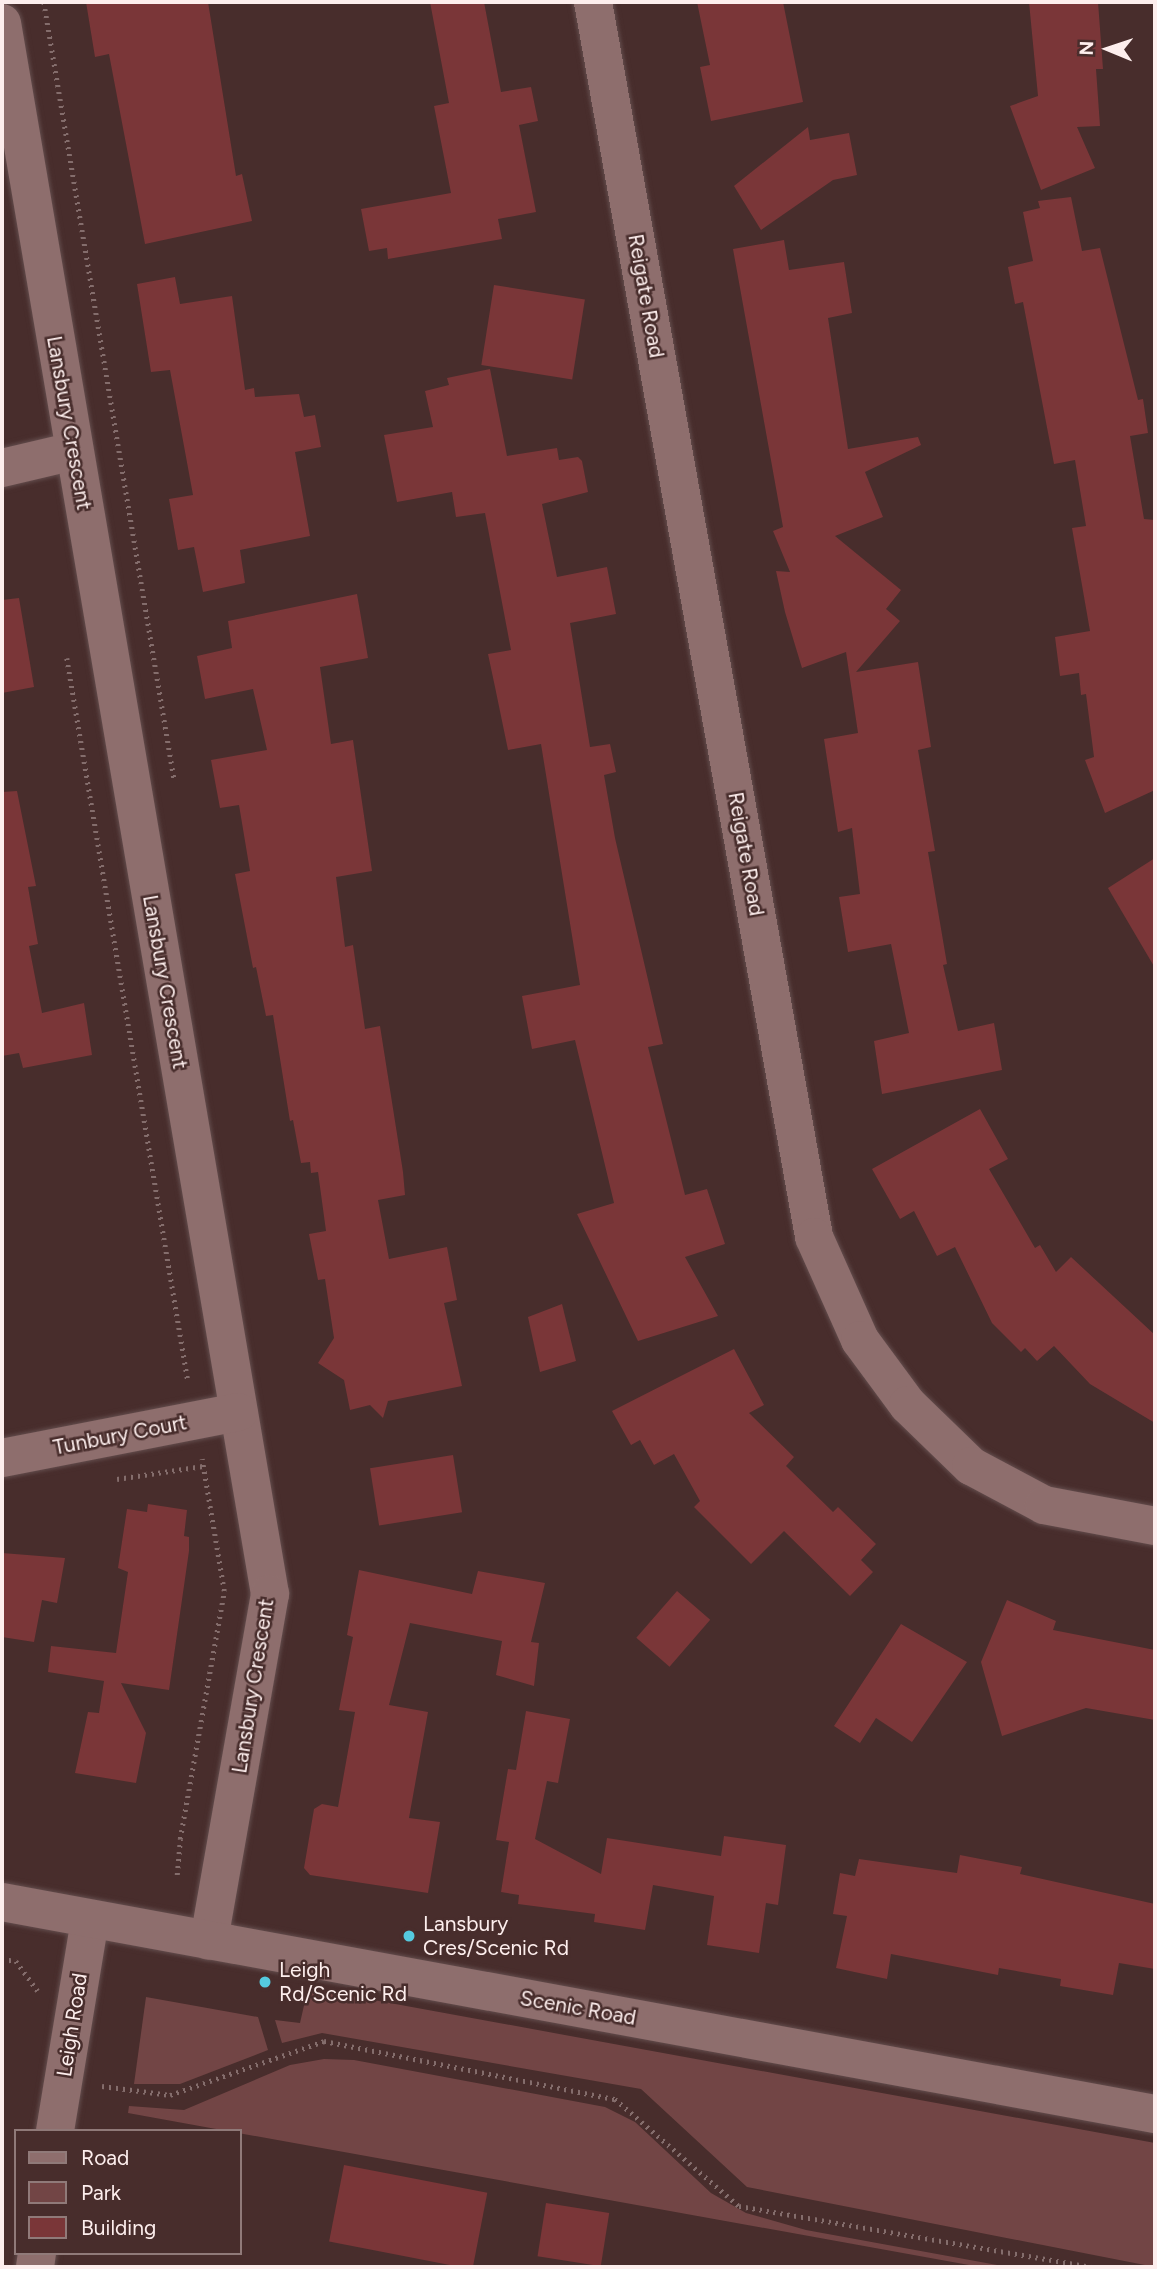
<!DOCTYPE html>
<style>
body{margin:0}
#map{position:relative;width:1157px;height:2269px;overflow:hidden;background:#482d2c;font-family:Figtree,sans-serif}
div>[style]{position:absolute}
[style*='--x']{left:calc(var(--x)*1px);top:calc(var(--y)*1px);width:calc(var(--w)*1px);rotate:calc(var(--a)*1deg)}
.green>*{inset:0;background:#724545}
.building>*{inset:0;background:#7a3638;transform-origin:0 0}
.path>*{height:4.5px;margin-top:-2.25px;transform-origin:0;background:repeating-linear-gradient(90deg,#846d6c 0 2px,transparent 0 7px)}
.roads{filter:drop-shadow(0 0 2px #634d4d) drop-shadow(0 0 2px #634d4d)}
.street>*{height:38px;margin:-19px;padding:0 19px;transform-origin:19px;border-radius:19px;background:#8e6e6d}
.secondary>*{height:38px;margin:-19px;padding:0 19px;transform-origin:19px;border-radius:19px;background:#8e6e6d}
.dots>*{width:19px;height:19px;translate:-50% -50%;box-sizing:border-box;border:4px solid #482d2c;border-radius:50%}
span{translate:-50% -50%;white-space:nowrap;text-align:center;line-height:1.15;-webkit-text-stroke:5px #482d2c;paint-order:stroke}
.street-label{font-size:21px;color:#fdeeed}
.poi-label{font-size:21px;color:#fdeeed}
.left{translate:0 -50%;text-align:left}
.frame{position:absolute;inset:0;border:4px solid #fdeeed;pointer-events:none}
.legend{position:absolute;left:14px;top:2129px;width:228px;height:126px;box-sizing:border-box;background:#482d2c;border:2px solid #907a79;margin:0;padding:9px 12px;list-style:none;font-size:21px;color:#fdeeed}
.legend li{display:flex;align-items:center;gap:14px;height:35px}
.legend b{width:35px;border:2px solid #907a79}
.north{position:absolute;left:1073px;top:14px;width:70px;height:70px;-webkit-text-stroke:5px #482d2c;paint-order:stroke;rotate:272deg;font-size:19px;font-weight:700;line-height:28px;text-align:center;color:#fdeeed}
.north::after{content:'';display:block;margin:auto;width:24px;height:32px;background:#fdeeed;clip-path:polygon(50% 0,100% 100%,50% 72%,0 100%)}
</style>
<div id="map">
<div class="green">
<i style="clip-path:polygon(308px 1988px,1155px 2143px,1155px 2267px,747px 2187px,641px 2089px,322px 2033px,282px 2043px,275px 2020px,300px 2023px)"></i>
<i style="clip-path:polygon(146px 1997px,258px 2017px,268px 2050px,180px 2084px,134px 2084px)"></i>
<i style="clip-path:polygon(324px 2059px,354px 2060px,605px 2107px,635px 2122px,711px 2193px,746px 2213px,806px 2230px,1008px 2267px,980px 2267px,128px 2113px,129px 2106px,184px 2110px,290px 2065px)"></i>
</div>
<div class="building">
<i style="clip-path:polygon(86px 2px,208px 2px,236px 176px,242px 174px,252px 221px,145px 244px,109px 54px,95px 57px)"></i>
<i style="clip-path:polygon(430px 2px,484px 2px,501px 92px,531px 87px,538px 121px,519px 125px,536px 212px,498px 219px,502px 239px,388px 259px,387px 248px,369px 251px,361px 209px,451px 193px,434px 106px,449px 103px)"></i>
<i style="clip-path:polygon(697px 2px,783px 2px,803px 102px,711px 121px,700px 67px,710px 65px)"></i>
<i style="clip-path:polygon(1029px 2px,1098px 2px,1103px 69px,1096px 69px,1100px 126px,1077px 127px,1095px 168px,1041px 190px,1010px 106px,1038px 96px)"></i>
<i style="clip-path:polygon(808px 127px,810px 140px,849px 133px,857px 175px,833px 180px,761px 230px,734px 186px)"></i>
<i style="clip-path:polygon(1071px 197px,1082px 251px,1100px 248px,1138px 400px,1143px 399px,1148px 433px,1130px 436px,1144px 519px,1155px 520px,1155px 790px,1105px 813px,1085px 760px,1094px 757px,1086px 694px,1081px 695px,1079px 673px,1060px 676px,1055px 637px,1090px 631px,1072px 528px,1086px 526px,1075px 460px,1054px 464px,1023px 302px,1015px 304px,1008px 267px,1033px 261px,1023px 212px,1040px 208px,1038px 201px)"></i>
<i style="clip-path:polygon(784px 240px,789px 270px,844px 262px,852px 313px,828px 318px,848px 449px,918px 437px,921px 445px,865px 472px,883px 517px,835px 536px,901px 590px,886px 609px,900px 621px,856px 672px,918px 662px,931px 747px,918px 750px,935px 851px,928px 852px,947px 964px,943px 965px,958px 1031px,994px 1023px,1002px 1070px,882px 1094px,874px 1041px,909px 1033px,891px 944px,848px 952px,839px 897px,860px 894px,852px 828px,838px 832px,824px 739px,858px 733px,846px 652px,802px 668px,785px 612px,776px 571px,790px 572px,773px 531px,783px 527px,733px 249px)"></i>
<i style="clip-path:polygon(175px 277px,180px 304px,232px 296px,245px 390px,254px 388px,255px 397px,299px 394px,304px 417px,315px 415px,321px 447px,295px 452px,310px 536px,240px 550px,245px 583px,203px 592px,194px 547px,178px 550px,169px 499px,193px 495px,170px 370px,151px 372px,137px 284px)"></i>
<i style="left:494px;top:285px;width:92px;height:81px;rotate:9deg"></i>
<i style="clip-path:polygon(490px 369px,507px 456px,557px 448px,559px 460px,578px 457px,582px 461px,588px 492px,542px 504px,557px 577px,607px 567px,616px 614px,570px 623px,590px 747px,610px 744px,616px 772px,604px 775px,615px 838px,663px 1044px,648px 1047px,685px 1195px,707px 1189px,725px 1244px,685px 1257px,718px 1316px,638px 1341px,577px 1214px,614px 1203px,575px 1040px,532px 1049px,522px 996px,580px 985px,541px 744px,508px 750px,495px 687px,488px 654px,511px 650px,485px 513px,456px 517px,452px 492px,397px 502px,384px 435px,433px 427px,425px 391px,449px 385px,447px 378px)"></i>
<i style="clip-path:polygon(357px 594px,368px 658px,320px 667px,331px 744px,353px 740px,372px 871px,336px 877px,345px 947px,353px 945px,365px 1029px,380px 1026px,403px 1172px,405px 1195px,378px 1200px,389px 1259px,447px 1247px,457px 1300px,444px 1303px,462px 1386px,388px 1401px,383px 1418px,370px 1405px,350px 1410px,344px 1380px,318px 1363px,334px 1338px,325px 1279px,318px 1280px,309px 1234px,326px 1231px,318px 1172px,311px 1173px,310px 1162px,301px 1163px,293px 1120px,290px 1121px,273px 1015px,266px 1016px,256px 967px,253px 968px,235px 874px,250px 871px,239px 805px,220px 808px,211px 760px,267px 750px,253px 689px,205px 699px,197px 656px,232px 648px,228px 621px)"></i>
<i style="clip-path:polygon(19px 598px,34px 687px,2px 693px,2px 600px)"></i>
<i style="clip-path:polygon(17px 791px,36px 886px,28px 887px,38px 944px,29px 946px,42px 1013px,84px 1003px,92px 1055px,23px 1068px,19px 1053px,2px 1056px,2px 792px)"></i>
<i style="clip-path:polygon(1155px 858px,1155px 968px,1108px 888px)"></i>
<i style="clip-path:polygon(980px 1109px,1008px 1159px,989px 1169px,1035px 1248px,1040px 1245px,1056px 1272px,1071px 1257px,1155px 1335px,1155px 1423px,1090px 1384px,1054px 1346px,1037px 1361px,1025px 1348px,1021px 1352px,992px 1323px,955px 1247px,937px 1256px,914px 1211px,900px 1219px,872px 1169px)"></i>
<i style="clip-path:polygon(562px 1304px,576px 1361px,540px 1372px,528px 1317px)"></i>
<i style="clip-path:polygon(734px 1349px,764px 1405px,749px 1413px,794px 1457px,786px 1466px,833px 1512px,838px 1507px,876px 1544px,861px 1560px,873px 1572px,850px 1596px,784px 1531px,751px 1564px,694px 1507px,700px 1501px,674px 1454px,654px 1465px,640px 1440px,631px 1445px,612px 1411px)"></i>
<i style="left:453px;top:1455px;width:58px;height:84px;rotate:81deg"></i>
<i style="clip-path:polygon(148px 1504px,187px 1510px,184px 1536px,189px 1537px,189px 1551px,169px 1690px,121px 1683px,146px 1733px,136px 1783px,75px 1773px,88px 1712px,99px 1713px,104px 1681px,48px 1672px,51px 1646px,116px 1653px,128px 1572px,118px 1568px,127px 1509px,147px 1512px)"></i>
<i style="clip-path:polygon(2px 1553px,65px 1558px,57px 1603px,42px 1600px,34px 1642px,2px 1637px)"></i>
<i style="clip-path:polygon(359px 1570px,472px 1594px,478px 1571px,545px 1583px,531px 1642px,539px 1643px,534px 1686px,496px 1675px,502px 1641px,410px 1623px,389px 1705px,428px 1712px,409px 1818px,440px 1822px,428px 1893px,310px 1875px,304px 1868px,314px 1809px,322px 1804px,338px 1807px,355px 1712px,339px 1710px,353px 1637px,347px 1635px)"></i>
<i style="left:677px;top:1591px;width:44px;height:62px;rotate:41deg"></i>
<i style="clip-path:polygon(1007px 1600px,1056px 1621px,1053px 1630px,1155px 1650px,1155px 1720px,1086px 1708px,1002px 1736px,981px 1662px)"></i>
<i style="clip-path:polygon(901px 1624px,967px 1662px,912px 1742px,876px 1718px,860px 1743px,834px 1726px)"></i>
<i style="clip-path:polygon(526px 1711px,570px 1719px,558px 1783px,547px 1781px,535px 1839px,601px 1874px,607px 1838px,721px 1856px,724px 1836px,786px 1845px,778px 1905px,766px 1903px,759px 1953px,707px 1945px,714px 1896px,653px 1885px,645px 1930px,594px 1922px,595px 1914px,518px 1904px,519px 1895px,501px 1892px,509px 1842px,496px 1840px,508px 1769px,516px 1770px)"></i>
<i style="clip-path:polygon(960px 1855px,1022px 1867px,1020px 1874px,1155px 1904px,1155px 1969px,1119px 1963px,1113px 1995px,1060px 1986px,1061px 1979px,999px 1968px,998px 1975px,891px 1954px,887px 1979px,836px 1968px,847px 1916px,833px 1914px,840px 1873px,855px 1876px,859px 1859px,957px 1873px)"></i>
<i style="left:344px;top:2165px;width:146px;height:78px;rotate:11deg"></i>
<i style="left:546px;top:2203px;width:64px;height:54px;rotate:9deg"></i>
</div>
<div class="path">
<i style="--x:44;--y:2;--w:787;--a:80.49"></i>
<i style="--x:67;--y:658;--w:733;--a:80.5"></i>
<i style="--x:117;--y:1479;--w:87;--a:-8.6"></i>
<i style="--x:177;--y:1875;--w:36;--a:-85"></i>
<i style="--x:180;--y:1839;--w:252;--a:-79.9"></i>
<i style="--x:224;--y:1591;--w:134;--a:-99.5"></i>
<i style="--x:2;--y:1959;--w:14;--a:8"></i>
<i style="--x:16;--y:1961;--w:37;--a:54"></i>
<i style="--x:102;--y:2086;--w:69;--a:7.5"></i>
<i style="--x:170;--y:2095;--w:163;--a:-19.3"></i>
<i style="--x:324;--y:2041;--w:297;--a:11.3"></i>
<i style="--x:615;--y:2099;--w:164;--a:40.8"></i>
<i style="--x:739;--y:2206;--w:359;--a:9.8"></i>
</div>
<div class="roads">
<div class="street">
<i style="--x:593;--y:2;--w:1255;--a:79.85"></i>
<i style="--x:814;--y:1237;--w:113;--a:65.9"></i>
<i style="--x:860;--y:1340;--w:81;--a:53.6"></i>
<i style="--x:908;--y:1405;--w:88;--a:44.1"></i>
<i style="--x:971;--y:1466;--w:83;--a:28.1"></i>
<i style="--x:1044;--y:1505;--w:113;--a:10.7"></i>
<i style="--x:2;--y:23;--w:1594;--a:80.32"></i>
<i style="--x:270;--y:1594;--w:352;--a:100"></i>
<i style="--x:2;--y:468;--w:74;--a:-13.3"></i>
<i style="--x:2;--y:1458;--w:241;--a:-11"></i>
<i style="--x:55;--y:2131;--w:215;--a:-80.6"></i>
<i style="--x:35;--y:2267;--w:14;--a:-82"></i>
</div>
<div class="secondary">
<i style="--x:2;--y:1902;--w:1172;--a:10.42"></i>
</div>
</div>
<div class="dots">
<i style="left:409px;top:1936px;background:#55cadf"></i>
<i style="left:265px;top:1982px;background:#55cadf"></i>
</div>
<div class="street-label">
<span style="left:646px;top:296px;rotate:80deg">Reigate Road</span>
<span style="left:69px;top:423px;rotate:80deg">Lansbury Crescent</span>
<span style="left:746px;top:854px;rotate:80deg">Reigate Road</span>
<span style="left:165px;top:982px;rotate:80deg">Lansbury Crescent</span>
<span style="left:120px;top:1435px;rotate:-11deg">Tunbury Court</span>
<span style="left:253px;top:1686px;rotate:-81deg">Lansbury Crescent</span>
<span style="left:578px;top:2008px;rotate:10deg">Scenic Road</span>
<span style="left:72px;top:2025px;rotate:-81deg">Leigh Road</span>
</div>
<div class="poi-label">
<span class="left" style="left:423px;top:1936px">Lansbury<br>Cres/Scenic Rd</span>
<span class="left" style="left:279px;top:1982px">Leigh<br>Rd/Scenic Rd</span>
</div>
<div class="frame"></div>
<ul class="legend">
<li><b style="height:9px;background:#8e6e6d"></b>Road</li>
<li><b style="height:19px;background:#724545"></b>Park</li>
<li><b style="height:19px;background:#7a3638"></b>Building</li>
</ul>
<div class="north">N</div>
</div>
